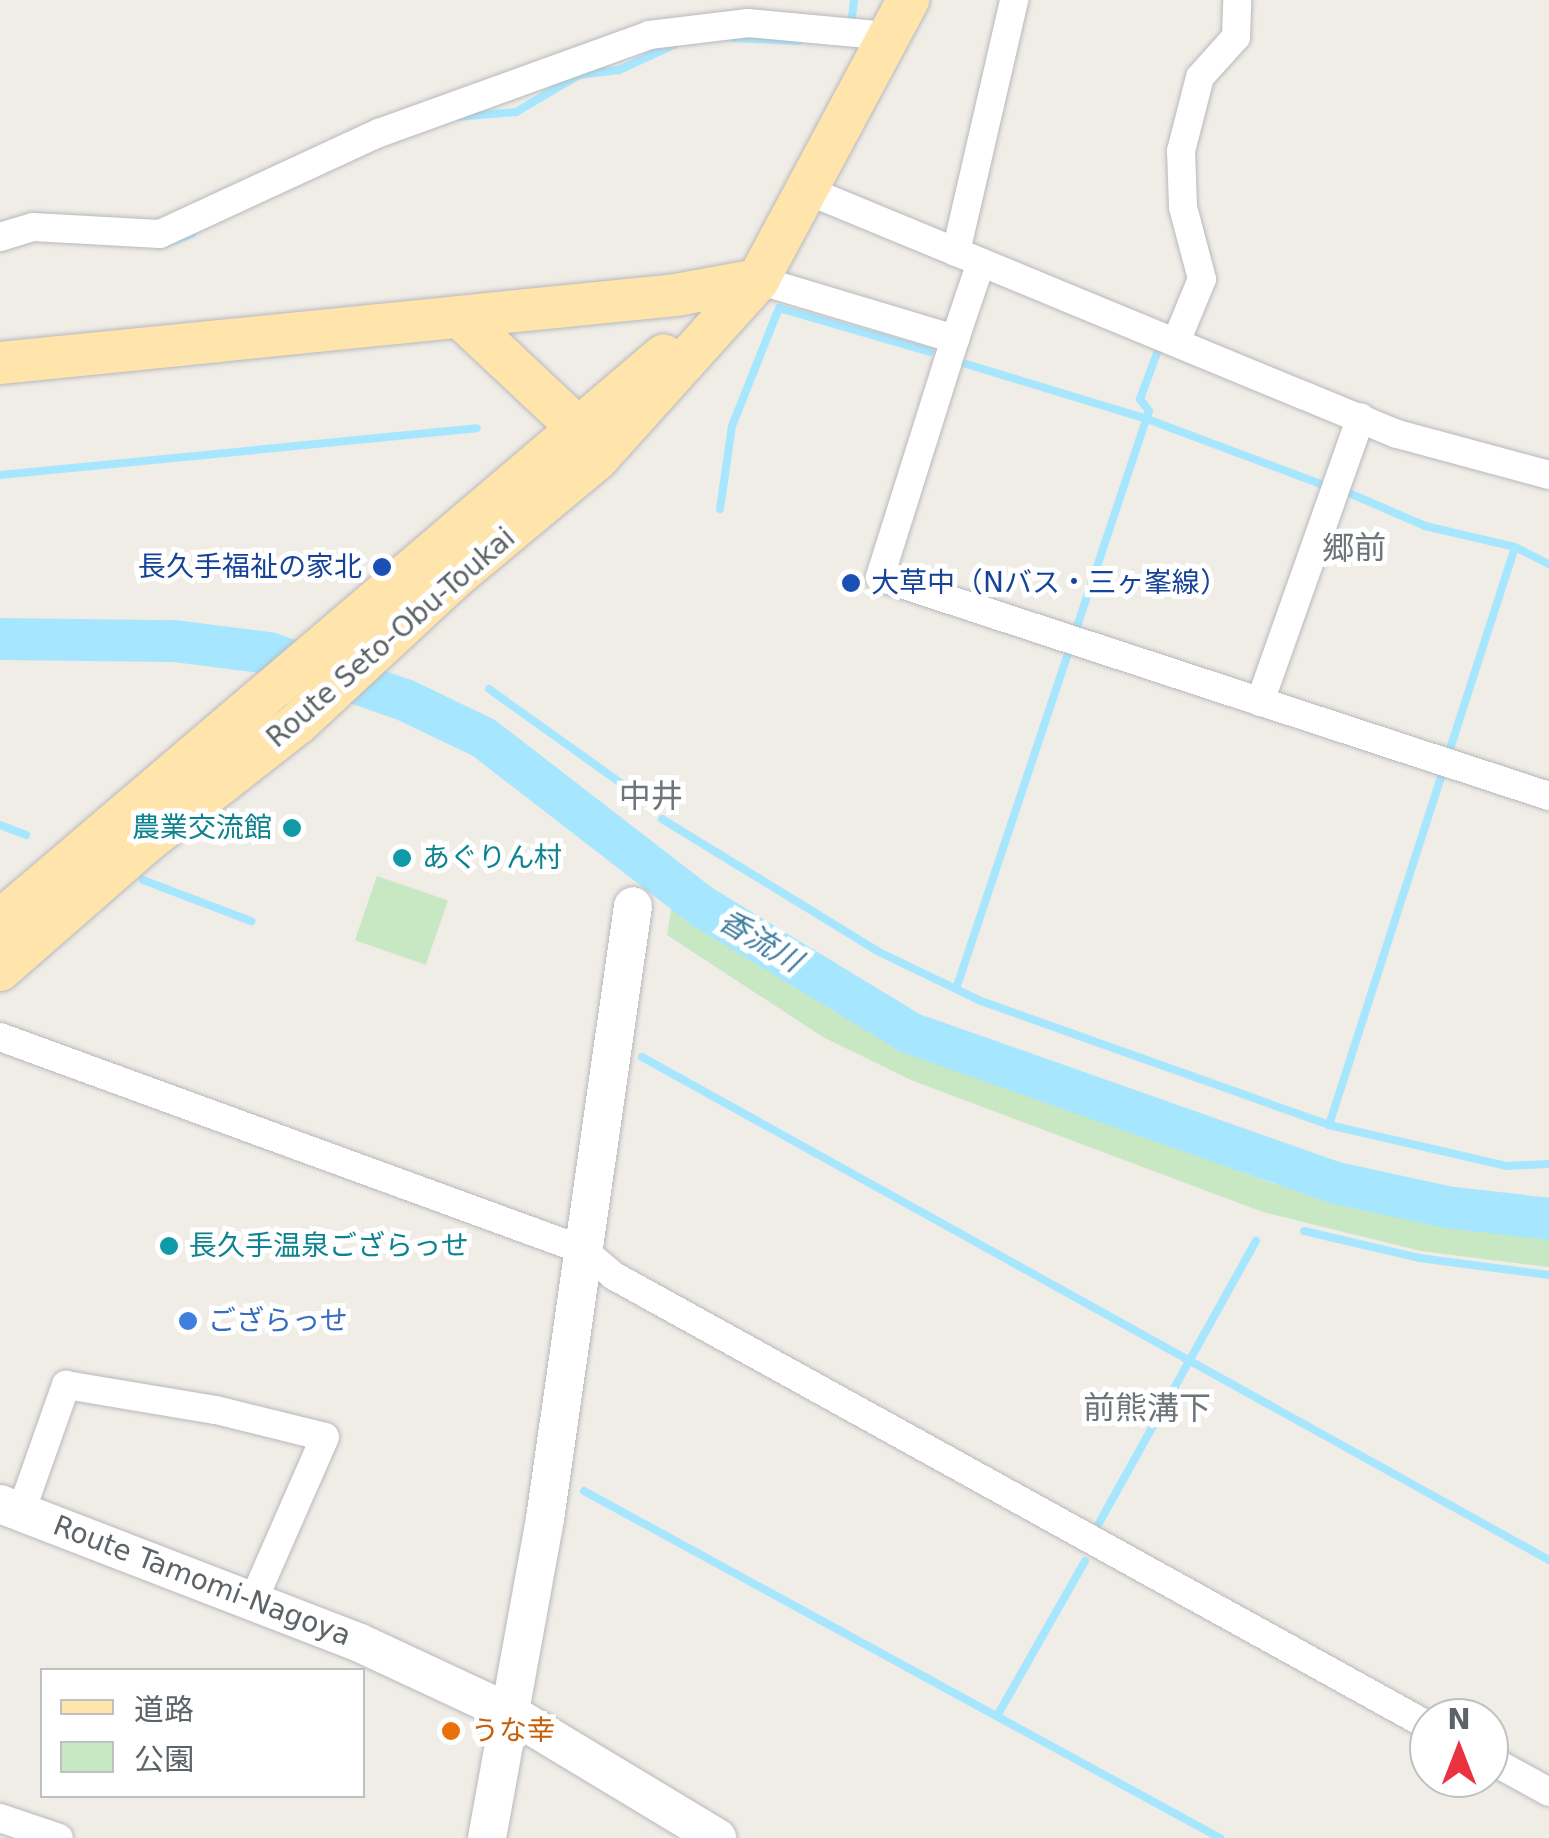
<!DOCTYPE html>
<meta charset="utf-8">
<style>
body{margin:0}
#map{position:relative;width:1549px;height:1838px;overflow:hidden;background:#f0ece6;font-family:"DejaVu Sans","Noto Sans JP",sans-serif}
div>[style]{position:absolute}
[style*='--x']{left:calc(var(--x)*1px);top:calc(var(--y)*1px);width:calc(var(--w)*1px);rotate:calc(var(--a)*1deg)}
.green>*{inset:0;background:#c8e7c3;transform-origin:0 0}
.stream>*{height:8px;margin:-4px;padding:0 4px;transform-origin:4px;border-radius:4px;background:#a7e6ff}
.river>*{height:42px;margin:-21px;padding:0 21px;transform-origin:21px;border-radius:21px;background:#a7e6ff}
.roads{filter:drop-shadow(0 0 2px #b6b9bd) drop-shadow(0 0 2px #b6b9bd)}
.street>*{height:28px;margin:-14px;padding:0 14px;transform-origin:14px;border-radius:14px;background:#fff}
.secondary>*{height:38px;margin:-19px;padding:0 19px;transform-origin:19px;border-radius:19px;background:#fff}
.primary>*{height:42px;margin:-21px;padding:0 21px;transform-origin:21px;border-radius:21px;background:#ffe4ac}
.dots>*{width:28px;height:28px;translate:-50% -50%;box-sizing:border-box;border:5px solid #fff;border-radius:50%}
span{translate:-50% -50%;white-space:nowrap;text-align:center;line-height:1.15;-webkit-text-stroke:10px #fff;paint-order:stroke}
.transit-label{font-size:28px;color:#164399}
.right{translate:-100% -50%;text-align:right}
.left{translate:0 -50%;text-align:left}
.street-label{font-size:28px;color:#5d6366}
.culture-label{font-size:28px;color:#0d838f}
.shop-label{font-size:28px;color:#366cbe}
.food-label{font-size:28px;color:#c56008}
.water-label{font-size:30px;color:#3c7da0;font-style:italic}
.quarter-label{font-size:32px;color:#6e7578}
.legend{position:absolute;left:40px;top:1668px;width:325px;height:130px;box-sizing:border-box;background:#fff;border:2px solid #bec1c2;margin:0;padding:12px 18px;list-style:none;font-size:30px;color:#5d6366}
.legend li{display:flex;align-items:center;gap:20px;height:50px}
.legend b{width:50px;border:2px solid #bec1c2}
.north{position:absolute;left:1409px;top:1698px;width:100px;height:100px;box-sizing:border-box;background:#fff;border:2px solid #bec1c2;border-radius:50%;rotate:0deg;font-size:28px;font-weight:700;line-height:40px;text-align:center;color:#5d6366}
.north::after{content:'';display:block;margin:auto;width:35px;height:45px;background:#ea3241;clip-path:polygon(50% 0,100% 100%,50% 72%,0 100%)}
</style>
<div id="map">
<div class="green">
<i style="left:377px;top:876px;width:75px;height:68px;rotate:19deg"></i>
<i style="clip-path:polygon(672px 905px,835px 1012px,925px 1054px,1274px 1184px,1429px 1222px,1549px 1238px,1549px 1267px,1421px 1251px,1263px 1212px,911px 1080px,823px 1037px,667px 935px)"></i>
</div>
<div class="stream">
<i style="--x:851;--y:25;--w:25;--a:-83"></i>
<i style="--x:733;--y:38;--w:65;--a:2.6"></i>
<i style="--x:455;--y:117;--w:61;--a:-4.7"></i>
<i style="--x:516;--y:112;--w:73;--a:-30.4"></i>
<i style="--x:579;--y:75;--w:40;--a:-7.1"></i>
<i style="--x:619;--y:70;--w:60;--a:-24.4"></i>
<i style="--x:159;--y:246;--w:35;--a:-20"></i>
<i style="--x:963;--y:363;--w:192;--a:16.9"></i>
<i style="--x:1147;--y:419;--w:194;--a:20.5"></i>
<i style="--x:0;--y:475;--w:479;--a:-5.6"></i>
<i style="--x:1342;--y:490;--w:90;--a:23.4"></i>
<i style="--x:1425;--y:526;--w:92;--a:13.1"></i>
<i style="--x:1515;--y:547;--w:38;--a:27"></i>
<i style="--x:720;--y:509;--w:84;--a:-81.8"></i>
<i style="--x:732;--y:426;--w:127;--a:-68.3"></i>
<i style="--x:779;--y:308;--w:157;--a:16.2"></i>
<i style="--x:489;--y:689;--w:167;--a:35.5"></i>
<i style="--x:662;--y:819;--w:252;--a:31.5"></i>
<i style="--x:877;--y:951;--w:115;--a:25.7"></i>
<i style="--x:981;--y:1001;--w:369;--a:19.6"></i>
<i style="--x:1329;--y:1125;--w:182;--a:13"></i>
<i style="--x:1506;--y:1166;--w:43;--a:-2.7"></i>
<i style="--x:0;--y:825;--w:28;--a:21"></i>
<i style="--x:143;--y:880;--w:116;--a:20.8"></i>
<i style="--x:956;--y:989;--w:609;--a:-71.54"></i>
<i style="--x:1149;--y:411;--w:15;--a:-127"></i>
<i style="--x:1140;--y:399;--w:49;--a:-69.7"></i>
<i style="--x:642;--y:1057;--w:1037;--a:29.01"></i>
<i style="--x:1329;--y:1125;--w:607;--a:-72.16"></i>
<i style="--x:1304;--y:1231;--w:118;--a:13.2"></i>
<i style="--x:1419;--y:1258;--w:131;--a:7.5"></i>
<i style="--x:584;--y:1491;--w:725;--a:28.62"></i>
<i style="--x:1099;--y:1523;--w:323;--a:-60.9"></i>
<i style="--x:997;--y:1716;--w:178;--a:-60.4"></i>
</div>
<div class="river">
<i style="--x:0;--y:639;--w:174;--a:0.7"></i>
<i style="--x:174;--y:641;--w:96;--a:7.2"></i>
<i style="--x:269;--y:653;--w:144;--a:19.1"></i>
<i style="--x:405;--y:700;--w:88;--a:25.7"></i>
<i style="--x:484;--y:738;--w:277;--a:37.7"></i>
<i style="--x:703;--y:907;--w:242;--a:31.3"></i>
<i style="--x:910;--y:1033;--w:453;--a:19.4"></i>
<i style="--x:1337;--y:1183;--w:112;--a:12.4"></i>
<i style="--x:1446;--y:1207;--w:104;--a:6.6"></i>
</div>
<div class="roads">
<div class="street">
<i style="--x:811;--y:192;--w:634;--a:22.44"></i>
<i style="--x:1397;--y:434;--w:157;--a:15.1"></i>
<i style="--x:0;--y:237;--w:34;--a:-17"></i>
<i style="--x:33;--y:227;--w:127;--a:3.2"></i>
<i style="--x:160;--y:234;--w:241;--a:-24.8"></i>
<i style="--x:379;--y:133;--w:287;--a:-19.9"></i>
<i style="--x:649;--y:35;--w:100;--a:-6.9"></i>
<i style="--x:748;--y:23;--w:142;--a:5.3"></i>
<i style="--x:956;--y:252;--w:259;--a:-77"></i>
<i style="--x:758;--y:280;--w:206;--a:16.7"></i>
<i style="--x:955;--y:339;--w:81;--a:-71.3"></i>
<i style="--x:955;--y:339;--w:250;--a:107.5"></i>
<i style="--x:880;--y:577;--w:704;--a:18.13"></i>
<i style="--x:1176;--y:342;--w:68;--a:-67.6"></i>
<i style="--x:1202;--y:279;--w:74;--a:-104.8"></i>
<i style="--x:1183;--y:207;--w:56;--a:-92"></i>
<i style="--x:1181;--y:151;--w:76;--a:-75.6"></i>
<i style="--x:1200;--y:77;--w:54;--a:-48"></i>
<i style="--x:1236;--y:37;--w:37;--a:-88"></i>
<i style="--x:1260;--y:702;--w:302;--a:-70.5"></i>
<i style="--x:0;--y:1037;--w:621;--a:20.07"></i>
<i style="--x:583;--y:1250;--w:40;--a:40"></i>
<i style="--x:614;--y:1276;--w:931;--a:28.91"></i>
<i style="--x:21;--y:1512;--w:135;--a:-70.5"></i>
<i style="--x:66;--y:1385;--w:152;--a:9.5"></i>
<i style="--x:216;--y:1410;--w:112;--a:13.9"></i>
<i style="--x:325;--y:1437;--w:177;--a:113.7"></i>
<i style="--x:1489;--y:1759;--w:68;--a:28.8"></i>
<i style="--x:0;--y:1818;--w:62;--a:18.7"></i>
</div>
<div class="secondary">
<i style="--x:0;--y:1504;--w:386;--a:21.1"></i>
<i style="--x:360;--y:1643;--w:166;--a:25"></i>
<i style="--x:510;--y:1713;--w:242;--a:31.1"></i>
<i style="--x:487;--y:1838;--w:324;--a:-79.7"></i>
<i style="--x:545;--y:1519;--w:619;--a:-81.83"></i>
</div>
<div class="primary">
<i style="--x:460;--y:317;--w:159;--a:43.2"></i>
<i style="--x:0;--y:363;--w:679;--a:-5.74"></i>
<i style="--x:676;--y:295;--w:83;--a:-10.4"></i>
<i style="--x:0;--y:921;--w:872;--a:-40.44"></i>
<i style="--x:0;--y:970;--w:193;--a:-41.2"></i>
<i style="--x:145;--y:843;--w:193;--a:-38.1"></i>
<i style="--x:297;--y:724;--w:213;--a:-42.9"></i>
<i style="--x:453;--y:579;--w:189;--a:-39.8"></i>
<i style="--x:598;--y:458;--w:239;--a:-48"></i>
<i style="--x:758;--y:280;--w:318;--a:-61.8"></i>
</div>
</div>
<div class="dots">
<i style="left:382px;top:567px;background:#1a4fb4"></i>
<i style="left:851px;top:583px;background:#1a4fb4"></i>
<i style="left:292px;top:828px;background:#0f9aa8"></i>
<i style="left:402px;top:858px;background:#0f9aa8"></i>
<i style="left:169px;top:1246px;background:#0f9aa8"></i>
<i style="left:188px;top:1321px;background:#3f7fe0"></i>
<i style="left:451px;top:1731px;background:#e8710a"></i>
</div>
<div class="transit-label">
<span class="right" style="left:362px;top:567px">長久手福祉の家北</span>
<span class="left" style="left:871px;top:583px">大草中（Nバス・三ヶ峯線）</span>
</div>
<div class="street-label">
<span style="left:391px;top:638px;rotate:-41deg">Route Seto-Obu-Toukai</span>
<span style="left:202px;top:1581px;rotate:21deg">Route Tamomi-Nagoya</span>
</div>
<div class="culture-label">
<span class="right" style="left:272px;top:828px">農業交流館</span>
<span class="left" style="left:422px;top:858px">あぐりん村</span>
<span class="left" style="left:189px;top:1246px">長久手温泉ござらっせ</span>
</div>
<div class="shop-label">
<span class="left" style="left:208px;top:1321px">ござらっせ</span>
</div>
<div class="food-label">
<span class="left" style="left:471px;top:1731px">うな幸</span>
</div>
<div class="water-label">
<span style="left:760px;top:941px;rotate:31deg">香流川</span>
</div>
<div class="quarter-label">
<span style="left:1354px;top:548px">郷前</span>
<span style="left:651px;top:796px">中井</span>
<span style="left:1147px;top:1408px">前熊溝下</span>
</div>
<ul class="legend">
<li><b style="height:12px;background:#ffe4ac"></b>道路</li>
<li><b style="height:28px;background:#c8e7c3"></b>公園</li>
</ul>
<div class="north">N</div>
</div>
